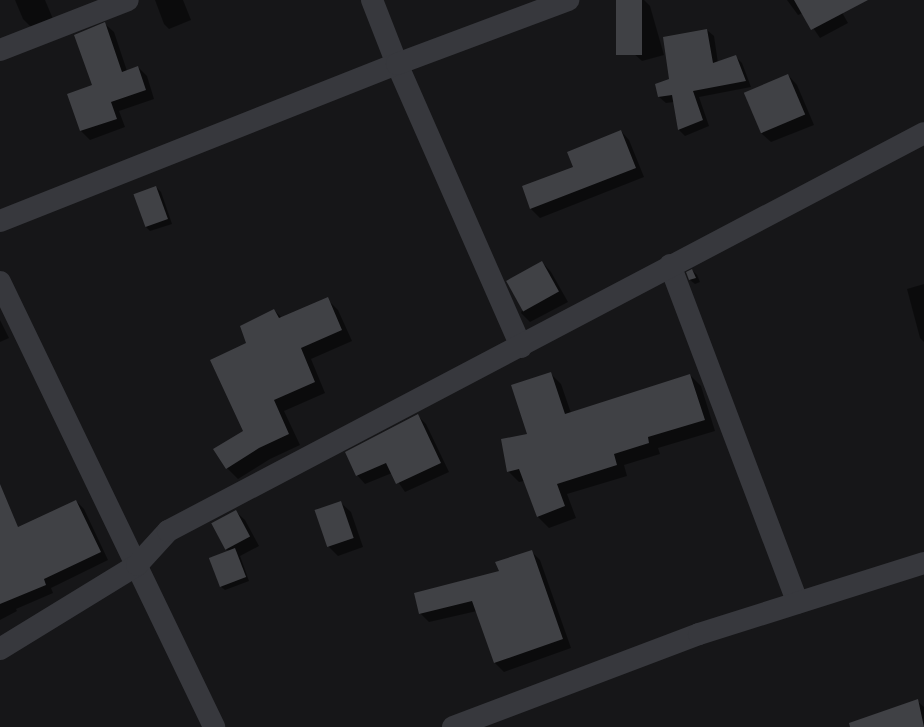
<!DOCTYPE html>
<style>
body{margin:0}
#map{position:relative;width:924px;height:727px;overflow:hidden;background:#161618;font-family:Commissioner,sans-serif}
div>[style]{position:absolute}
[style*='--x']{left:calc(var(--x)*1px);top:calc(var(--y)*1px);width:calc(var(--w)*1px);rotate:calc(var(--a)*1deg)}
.shadow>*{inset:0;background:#0007}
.building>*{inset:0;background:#404145;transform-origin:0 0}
.minor>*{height:22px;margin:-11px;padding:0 11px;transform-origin:11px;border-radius:11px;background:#37383d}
span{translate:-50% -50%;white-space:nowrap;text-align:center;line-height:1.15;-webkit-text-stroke:3.5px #111113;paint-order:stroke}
</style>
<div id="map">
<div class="shadow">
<i style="clip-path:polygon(15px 0,45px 0,53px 19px,32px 28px,23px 19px)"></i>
<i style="clip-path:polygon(155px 0,183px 0,191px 20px,169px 29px,164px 24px)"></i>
<i style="clip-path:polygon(627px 0,644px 0,650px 6px,664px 55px,642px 61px,632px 52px)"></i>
<i style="clip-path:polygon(787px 0,835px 0,848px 23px,820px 38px,803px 13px,798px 15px)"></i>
<i style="clip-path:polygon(105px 24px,114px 32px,127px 71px,138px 67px,147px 76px,154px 99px,119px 111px,125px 127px,90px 140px,81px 131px,68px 95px,93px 86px)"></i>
<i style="clip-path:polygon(707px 30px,714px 36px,718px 63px,735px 56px,742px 63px,751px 87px,699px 97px,709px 126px,685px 136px,679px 130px,674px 102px,666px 103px,659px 97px,656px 85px,671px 80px)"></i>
<i style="clip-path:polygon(788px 75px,797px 85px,814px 125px,771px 142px,761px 133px)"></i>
<i style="clip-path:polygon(621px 131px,629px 140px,644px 177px,540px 218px,531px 209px,523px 187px,575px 168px)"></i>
<i style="clip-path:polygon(156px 187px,161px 192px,172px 224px,150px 231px,145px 226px)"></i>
<i style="clip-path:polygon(542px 262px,551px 272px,568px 302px,530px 322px,521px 313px)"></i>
<i style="clip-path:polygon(692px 270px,697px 275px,700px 282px,695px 284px,690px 280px)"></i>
<i style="clip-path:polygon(924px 284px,924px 342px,920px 338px,907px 289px)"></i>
<i style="clip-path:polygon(327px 299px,338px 310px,352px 341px,311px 359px,325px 393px,284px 411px,300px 445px,270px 459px,238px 479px,227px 468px,244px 431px,247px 343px,274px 310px,282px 318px)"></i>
<i style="clip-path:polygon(0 320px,9px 338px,0 342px)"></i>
<i style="clip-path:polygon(550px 373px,561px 384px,571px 413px,690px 375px,701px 386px,715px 431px,658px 448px,660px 454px,624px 465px,627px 476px,567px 494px,576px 518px,549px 528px,538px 517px,524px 481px,519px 482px,508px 471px,529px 435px)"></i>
<i style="clip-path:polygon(417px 415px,426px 424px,449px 472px,405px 492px,392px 473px,365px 484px,357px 475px)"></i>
<i style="clip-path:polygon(76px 501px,84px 509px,108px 560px,51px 588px,53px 593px,16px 609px,17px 611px,0 620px,0 583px)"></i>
<i style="clip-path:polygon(341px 503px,351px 512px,363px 547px,338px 556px,329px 547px)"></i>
<i style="clip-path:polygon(235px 511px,245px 520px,259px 546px,240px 556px,249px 581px,225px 590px,220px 586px,210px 558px,229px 551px,226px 549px)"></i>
<i style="clip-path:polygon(531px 551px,540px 560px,571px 648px,504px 672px,495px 663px,477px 611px,429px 622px,420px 613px,500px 572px)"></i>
<i style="clip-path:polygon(917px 701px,924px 707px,924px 727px,883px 727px)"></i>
</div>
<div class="building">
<i style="left:616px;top:0;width:26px;height:55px"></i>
<i style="clip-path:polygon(794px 0,868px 0,811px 30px)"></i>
<i style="clip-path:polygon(105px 22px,122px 72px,138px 66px,146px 90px,111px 102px,117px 119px,80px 131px,67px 94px,92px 85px,74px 35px)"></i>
<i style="clip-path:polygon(707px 29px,713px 63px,736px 55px,746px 81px,693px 91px,703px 120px,678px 130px,672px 95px,658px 97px,655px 84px,669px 79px,663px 37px)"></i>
<i style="left:788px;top:74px;width:44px;height:48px;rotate:67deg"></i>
<i style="clip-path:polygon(621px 130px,636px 168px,530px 209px,522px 186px,573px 167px,567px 152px)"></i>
<i style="left:156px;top:186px;width:35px;height:24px;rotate:70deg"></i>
<i style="left:542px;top:261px;width:35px;height:41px;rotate:61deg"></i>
<i style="clip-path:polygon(692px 269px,696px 278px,689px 280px,686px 272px)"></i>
<i style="clip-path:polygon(328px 297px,342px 330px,301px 348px,315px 382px,274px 400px,289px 434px,259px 448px,226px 469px,213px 449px,243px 431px,210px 360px,246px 343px,240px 326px,274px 309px,279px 318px)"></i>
<i style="clip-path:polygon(551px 372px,565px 414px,690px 374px,705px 420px,648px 437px,649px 443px,614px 454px,617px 465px,557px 484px,565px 506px,537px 517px,519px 469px,507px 472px,501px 439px,527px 434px,511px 385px)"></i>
<i style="clip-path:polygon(418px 414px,441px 463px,396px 484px,386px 463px,356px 476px,345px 452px)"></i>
<i style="clip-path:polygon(0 484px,18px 527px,76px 500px,101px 552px,44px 579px,46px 585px,0 604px)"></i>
<i style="left:341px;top:501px;width:39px;height:28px;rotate:71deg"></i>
<i style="left:236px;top:510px;width:30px;height:28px;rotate:62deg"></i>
<i style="left:235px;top:548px;width:31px;height:28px;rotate:69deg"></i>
<i style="clip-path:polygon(532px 550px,563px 639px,494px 663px,472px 601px,419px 614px,414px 593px,499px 571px,495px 562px)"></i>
<i style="clip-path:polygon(918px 699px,924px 727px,850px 727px,849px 723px)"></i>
</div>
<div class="minor">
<i style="--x:372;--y:0;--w:69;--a:68.7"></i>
<i style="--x:397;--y:64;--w:309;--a:66.3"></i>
<i style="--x:0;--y:50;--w:137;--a:-21.3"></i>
<i style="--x:0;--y:221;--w:427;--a:-21.6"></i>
<i style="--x:397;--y:64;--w:183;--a:-20.5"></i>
<i style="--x:670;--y:265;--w:361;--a:69.3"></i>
<i style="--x:0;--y:282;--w:494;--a:64.3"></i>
<i style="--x:0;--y:649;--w:161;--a:-31.5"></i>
<i style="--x:137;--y:565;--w:46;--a:-47.6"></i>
<i style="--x:168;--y:531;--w:854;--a:-27.76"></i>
<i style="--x:453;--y:727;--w:263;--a:-20.7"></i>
<i style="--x:699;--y:634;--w:236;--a:-17.5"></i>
</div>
</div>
